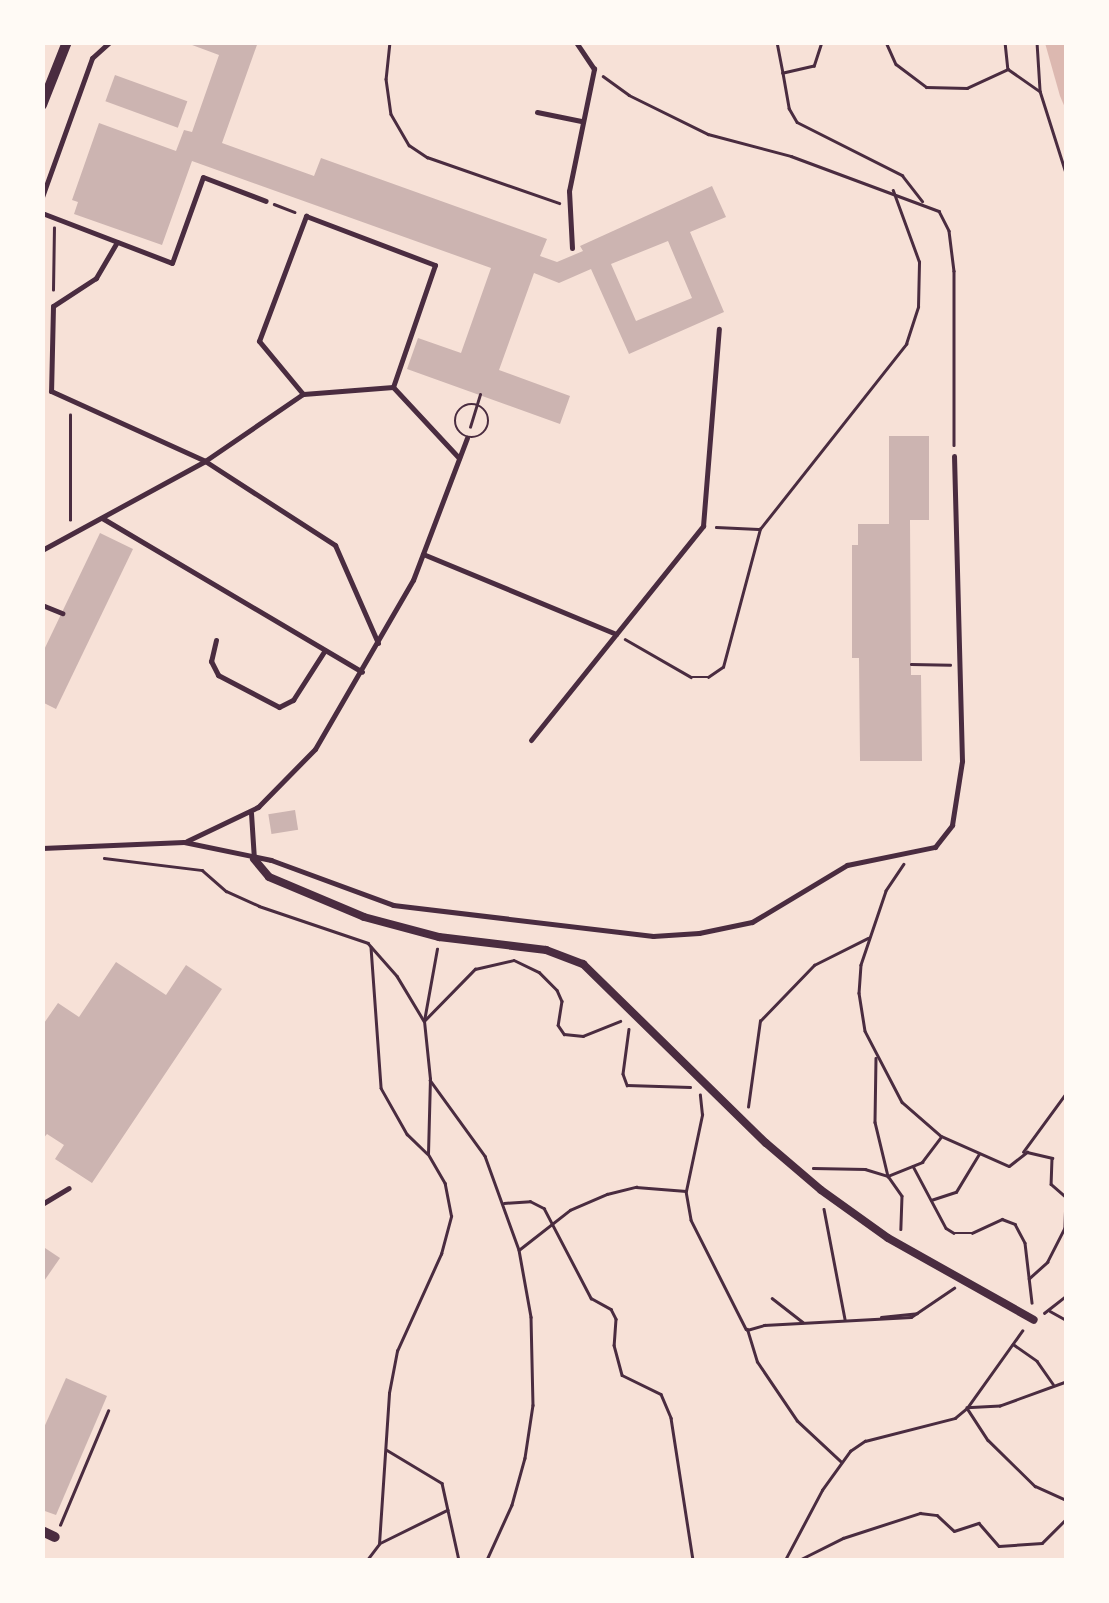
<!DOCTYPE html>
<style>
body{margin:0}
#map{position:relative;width:1109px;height:1603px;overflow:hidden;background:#f7e1d7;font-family:Montserrat,sans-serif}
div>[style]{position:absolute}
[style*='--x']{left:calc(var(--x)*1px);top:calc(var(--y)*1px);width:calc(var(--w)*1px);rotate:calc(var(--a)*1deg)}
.water>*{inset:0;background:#dcb8b0}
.building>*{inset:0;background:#ccb4b1;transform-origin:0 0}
.path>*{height:2.5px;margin:-1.25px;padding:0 1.25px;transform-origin:1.25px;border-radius:1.25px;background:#4a2c40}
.path>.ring{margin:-1.25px;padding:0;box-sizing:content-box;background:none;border:2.5px solid #4a2c40;border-radius:50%}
.service>*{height:5px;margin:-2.5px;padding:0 2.5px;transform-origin:2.5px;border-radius:2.5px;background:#4a2c40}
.pedestrian>*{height:8px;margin:-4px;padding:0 4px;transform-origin:4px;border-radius:4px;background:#4a2c40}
.minor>*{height:10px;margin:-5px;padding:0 5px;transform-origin:5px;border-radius:5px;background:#4a2c40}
span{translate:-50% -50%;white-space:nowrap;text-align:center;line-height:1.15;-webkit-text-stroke:8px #fffaf5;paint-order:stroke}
.frame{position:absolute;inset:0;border:45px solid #fffaf5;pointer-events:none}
</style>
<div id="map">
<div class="water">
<i style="clip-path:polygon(1045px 43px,1066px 43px,1066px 110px,1060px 96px)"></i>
</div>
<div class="building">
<i style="clip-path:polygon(evenodd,184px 42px,258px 42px,222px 143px,314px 176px,321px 158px,547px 239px,540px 256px,557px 262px,583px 251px,580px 246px,712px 186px,726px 217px,690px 232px,724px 312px,629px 354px,591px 269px,559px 283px,534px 273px,499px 370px,570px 396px,560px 424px,407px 369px,418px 338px,461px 353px,491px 268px,192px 161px,162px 245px,74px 214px,78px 202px,72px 200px,99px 123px,176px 151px,184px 130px,192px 132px,219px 55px,184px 42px,668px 241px,692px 298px,636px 321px,611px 264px,668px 241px)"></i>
<i style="left:115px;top:75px;width:77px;height:28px;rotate:20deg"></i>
<i style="clip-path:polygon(889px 436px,929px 436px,929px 520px,910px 520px,911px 675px,921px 675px,922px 761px,860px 761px,859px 658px,852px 658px,852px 545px,858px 545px,858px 524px,889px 524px)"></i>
<i style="clip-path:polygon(100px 533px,133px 549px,56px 709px,42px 702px,42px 654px)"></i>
<i style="left:295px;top:810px;width:20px;height:27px;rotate:81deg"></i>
<i style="clip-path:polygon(116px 962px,166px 995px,186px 965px,222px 989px,92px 1183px,55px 1159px,64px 1145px,47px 1134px,42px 1140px,42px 1026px,58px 1003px,79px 1017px)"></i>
<i style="clip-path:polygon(42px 1246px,60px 1258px,42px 1284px)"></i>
<i style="clip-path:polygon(66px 1378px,107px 1396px,56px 1515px,42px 1510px,42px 1432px)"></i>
</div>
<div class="path">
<i style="--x:390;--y:42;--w:37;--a:96"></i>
<i style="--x:386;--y:79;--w:35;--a:82"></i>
<i style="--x:391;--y:114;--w:36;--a:60"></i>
<i style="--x:409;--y:145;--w:22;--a:34"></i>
<i style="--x:427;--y:157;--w:140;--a:19.2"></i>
<i style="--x:777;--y:42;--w:31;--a:79"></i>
<i style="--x:822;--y:42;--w:25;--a:108"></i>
<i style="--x:814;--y:66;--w:32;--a:167"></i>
<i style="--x:783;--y:73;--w:36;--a:80"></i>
<i style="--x:789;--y:108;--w:16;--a:60"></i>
<i style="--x:797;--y:122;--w:118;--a:26.8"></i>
<i style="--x:902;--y:175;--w:33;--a:52"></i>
<i style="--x:886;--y:42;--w:24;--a:66"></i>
<i style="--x:896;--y:64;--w:38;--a:37"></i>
<i style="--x:926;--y:87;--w:41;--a:1.4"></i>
<i style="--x:967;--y:88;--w:45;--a:-24.9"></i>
<i style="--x:1005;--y:42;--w:27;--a:84"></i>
<i style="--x:1008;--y:69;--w:39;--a:35"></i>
<i style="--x:1040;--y:91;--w:86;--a:72.4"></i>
<i style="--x:1037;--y:42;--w:48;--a:86.4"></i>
<i style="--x:603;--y:76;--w:32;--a:36"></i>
<i style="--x:629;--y:95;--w:88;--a:26.3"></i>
<i style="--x:708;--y:134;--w:86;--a:14.8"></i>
<i style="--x:791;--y:156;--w:158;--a:20.4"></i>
<i style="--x:939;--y:211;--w:22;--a:63"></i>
<i style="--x:949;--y:231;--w:40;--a:82.9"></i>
<i style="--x:954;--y:271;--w:174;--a:90"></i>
<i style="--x:274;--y:204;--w:22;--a:21"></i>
<i style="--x:53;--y:290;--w:62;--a:-89.1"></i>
<i class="ring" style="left:455px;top:404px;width:31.5px;height:31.5px"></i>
<i style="--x:470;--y:427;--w:34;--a:-73"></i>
<i style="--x:70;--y:520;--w:105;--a:-90"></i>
<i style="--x:716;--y:527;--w:42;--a:2.7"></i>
<i style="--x:625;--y:639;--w:76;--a:29.9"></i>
<i style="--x:691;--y:677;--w:17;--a:0"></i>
<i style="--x:708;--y:677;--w:18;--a:-34"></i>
<i style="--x:723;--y:667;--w:143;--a:-75"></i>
<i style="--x:760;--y:529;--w:236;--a:-51.7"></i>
<i style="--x:906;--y:344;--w:39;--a:-72"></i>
<i style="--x:918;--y:307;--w:45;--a:-88.7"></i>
<i style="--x:919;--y:262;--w:76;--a:-110.1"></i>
<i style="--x:911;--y:664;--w:39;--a:1"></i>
<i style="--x:104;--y:858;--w:99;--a:7"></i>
<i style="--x:202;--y:870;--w:32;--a:41"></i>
<i style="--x:226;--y:891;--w:36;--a:24"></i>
<i style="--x:259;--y:906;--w:115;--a:18.7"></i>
<i style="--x:368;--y:943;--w:44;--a:48.7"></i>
<i style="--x:397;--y:976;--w:52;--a:59"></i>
<i style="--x:424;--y:1021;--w:73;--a:-45.6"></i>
<i style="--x:475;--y:969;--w:39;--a:-13"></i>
<i style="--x:904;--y:864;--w:32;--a:124"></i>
<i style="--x:886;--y:891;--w:78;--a:108.7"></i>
<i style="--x:861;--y:965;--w:28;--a:94"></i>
<i style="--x:859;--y:993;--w:38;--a:81"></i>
<i style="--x:865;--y:1031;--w:80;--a:62.5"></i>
<i style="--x:902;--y:1102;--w:52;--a:41.1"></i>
<i style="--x:941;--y:1136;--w:74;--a:23.8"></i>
<i style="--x:1009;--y:1166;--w:23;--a:-38"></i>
<i style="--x:1027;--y:1152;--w:26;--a:13"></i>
<i style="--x:1052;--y:1158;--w:26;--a:92"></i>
<i style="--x:1051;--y:1184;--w:20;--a:41"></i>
<i style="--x:1066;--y:1197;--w:31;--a:92"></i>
<i style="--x:1065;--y:1228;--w:38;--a:117"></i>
<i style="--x:1048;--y:1262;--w:25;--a:138"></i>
<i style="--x:371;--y:947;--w:141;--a:85.9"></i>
<i style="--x:381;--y:1088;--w:53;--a:60.5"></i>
<i style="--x:407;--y:1134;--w:28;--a:44"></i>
<i style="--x:514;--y:960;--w:28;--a:26"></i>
<i style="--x:539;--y:972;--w:25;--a:45"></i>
<i style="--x:557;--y:990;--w:12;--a:66"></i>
<i style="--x:562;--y:1001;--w:24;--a:99"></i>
<i style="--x:558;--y:1025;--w:11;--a:56"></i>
<i style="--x:564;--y:1034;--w:19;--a:6"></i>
<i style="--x:583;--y:1036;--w:40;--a:-22"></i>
<i style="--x:629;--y:1029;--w:45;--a:97.6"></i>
<i style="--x:623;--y:1074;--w:12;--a:70"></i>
<i style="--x:627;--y:1085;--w:63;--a:1.8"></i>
<i style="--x:876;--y:1058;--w:64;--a:90.9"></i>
<i style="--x:875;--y:1122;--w:56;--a:76.5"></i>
<i style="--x:888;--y:1176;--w:24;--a:55"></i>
<i style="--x:902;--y:1196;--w:33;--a:92"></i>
<i style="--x:430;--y:1080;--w:94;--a:54.1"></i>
<i style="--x:485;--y:1156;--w:100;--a:70.1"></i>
<i style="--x:519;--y:1250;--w:68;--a:79.8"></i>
<i style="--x:531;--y:1317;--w:88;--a:88.7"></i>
<i style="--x:533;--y:1405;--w:54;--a:98.6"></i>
<i style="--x:525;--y:1458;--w:49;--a:105.5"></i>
<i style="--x:512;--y:1505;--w:60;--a:114.4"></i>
<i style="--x:748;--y:1107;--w:87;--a:-82.1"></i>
<i style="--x:760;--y:1021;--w:78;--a:-46"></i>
<i style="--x:814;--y:965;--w:60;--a:-26.6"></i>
<i style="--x:1023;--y:1152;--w:73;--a:-53.9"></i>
<i style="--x:913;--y:1166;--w:70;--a:62"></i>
<i style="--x:946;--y:1228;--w:9;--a:32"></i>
<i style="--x:954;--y:1233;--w:18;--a:0"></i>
<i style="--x:972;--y:1233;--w:33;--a:-25"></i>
<i style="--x:1002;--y:1219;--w:14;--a:21"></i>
<i style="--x:1015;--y:1224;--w:21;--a:62"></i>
<i style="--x:1025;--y:1243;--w:60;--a:83.3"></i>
<i style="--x:813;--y:1168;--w:52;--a:1.1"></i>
<i style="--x:865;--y:1169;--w:24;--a:17"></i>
<i style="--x:888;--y:1176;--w:37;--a:-22"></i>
<i style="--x:922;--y:1162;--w:30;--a:-53"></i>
<i style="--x:686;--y:1191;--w:29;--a:80"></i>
<i style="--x:691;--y:1220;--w:122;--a:63.2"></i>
<i style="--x:931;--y:1200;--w:26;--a:-18"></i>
<i style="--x:956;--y:1192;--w:44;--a:-58.8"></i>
<i style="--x:504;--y:1203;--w:26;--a:-4"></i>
<i style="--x:530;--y:1201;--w:16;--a:27"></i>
<i style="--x:544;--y:1208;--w:102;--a:62.4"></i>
<i style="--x:591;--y:1298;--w:23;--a:29"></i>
<i style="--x:611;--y:1309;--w:11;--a:63"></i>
<i style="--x:616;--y:1319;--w:26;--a:94"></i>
<i style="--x:614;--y:1345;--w:31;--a:75"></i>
<i style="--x:622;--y:1375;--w:43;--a:26"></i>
<i style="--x:661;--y:1394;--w:26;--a:67"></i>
<i style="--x:671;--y:1418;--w:144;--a:81.2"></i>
<i style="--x:824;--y:1209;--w:112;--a:79.2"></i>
<i style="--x:520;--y:1249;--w:63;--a:-38"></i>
<i style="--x:570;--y:1210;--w:40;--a:-23.4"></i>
<i style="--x:607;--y:1194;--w:30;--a:-14"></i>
<i style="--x:636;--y:1187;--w:50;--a:4.6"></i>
<i style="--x:686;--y:1191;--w:78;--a:-78.1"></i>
<i style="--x:702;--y:1115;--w:20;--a:-96"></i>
<i style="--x:772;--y:1298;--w:39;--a:38"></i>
<i style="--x:1050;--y:1311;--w:18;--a:29"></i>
<i style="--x:1044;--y:1313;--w:28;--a:-38"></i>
<i style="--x:881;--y:1317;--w:36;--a:-6"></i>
<i style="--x:1013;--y:1344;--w:29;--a:35"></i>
<i style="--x:1037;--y:1361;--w:28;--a:55"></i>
<i style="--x:1066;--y:1382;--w:70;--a:160"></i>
<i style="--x:1000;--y:1406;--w:33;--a:177"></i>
<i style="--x:967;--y:1408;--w:38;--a:57"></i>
<i style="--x:988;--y:1440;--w:66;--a:44.4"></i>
<i style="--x:1035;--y:1486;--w:34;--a:24"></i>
<i style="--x:387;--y:1450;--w:64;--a:31"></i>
<i style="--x:442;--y:1483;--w:79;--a:77.6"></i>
<i style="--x:841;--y:1462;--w:60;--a:-137"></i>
<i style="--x:797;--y:1421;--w:71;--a:-124.1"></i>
<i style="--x:757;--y:1362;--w:34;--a:-107"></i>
<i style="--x:747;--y:1330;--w:18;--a:-16"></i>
<i style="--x:764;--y:1325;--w:147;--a:-3.1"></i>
<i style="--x:911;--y:1317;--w:52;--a:-34"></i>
<i style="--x:60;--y:1525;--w:124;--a:-67.2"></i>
<i style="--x:380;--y:1543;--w:75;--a:-26.2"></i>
<i style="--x:367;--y:1560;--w:20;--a:-53"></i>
<i style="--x:379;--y:1544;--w:151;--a:-86.2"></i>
<i style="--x:389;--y:1393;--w:43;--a:-79.2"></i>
<i style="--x:397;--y:1351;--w:107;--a:-65.6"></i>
<i style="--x:441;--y:1254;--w:39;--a:-75"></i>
<i style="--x:451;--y:1216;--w:33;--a:-101"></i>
<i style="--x:445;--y:1184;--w:34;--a:-120"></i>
<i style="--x:428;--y:1154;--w:75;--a:-88.5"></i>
<i style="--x:430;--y:1079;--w:58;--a:-95.9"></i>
<i style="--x:424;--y:1021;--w:73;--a:-79.8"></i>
<i style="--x:785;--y:1560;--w:79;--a:-62.1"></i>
<i style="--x:822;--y:1490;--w:48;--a:-54.3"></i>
<i style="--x:850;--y:1451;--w:18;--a:-34"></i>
<i style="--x:865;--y:1441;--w:93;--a:-14.3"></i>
<i style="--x:955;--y:1418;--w:16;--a:-40"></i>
<i style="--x:967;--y:1408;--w:95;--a:-54.5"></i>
<i style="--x:799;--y:1560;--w:49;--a:-26.6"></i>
<i style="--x:843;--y:1538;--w:81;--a:-18"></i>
<i style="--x:920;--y:1513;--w:17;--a:7"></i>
<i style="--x:937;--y:1515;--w:23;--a:43"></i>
<i style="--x:954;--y:1531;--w:26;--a:-18"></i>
<i style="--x:979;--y:1523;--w:30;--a:49"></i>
<i style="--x:999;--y:1546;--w:43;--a:-4"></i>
<i style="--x:1042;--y:1543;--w:34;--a:-45"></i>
</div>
<div class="service">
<i style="--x:537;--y:112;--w:45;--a:11.6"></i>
<i style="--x:42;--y:197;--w:148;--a:-70.2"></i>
<i style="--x:92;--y:58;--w:24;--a:-42"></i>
<i style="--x:42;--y:213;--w:139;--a:21"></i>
<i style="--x:172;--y:263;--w:91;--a:-70.2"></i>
<i style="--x:203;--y:177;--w:67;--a:20.9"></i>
<i style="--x:117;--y:242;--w:42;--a:120.3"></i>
<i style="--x:96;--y:278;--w:51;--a:146.9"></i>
<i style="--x:53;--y:306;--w:85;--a:91.3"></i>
<i style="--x:51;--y:391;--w:169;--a:24.4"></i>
<i style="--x:205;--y:461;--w:155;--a:32.9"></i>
<i style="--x:335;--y:545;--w:107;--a:66.3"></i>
<i style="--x:572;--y:248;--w:57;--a:-93"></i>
<i style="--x:569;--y:191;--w:125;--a:-78.4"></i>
<i style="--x:594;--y:69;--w:32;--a:-124"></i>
<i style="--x:393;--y:387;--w:90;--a:175.6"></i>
<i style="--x:303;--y:394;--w:69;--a:-129.7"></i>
<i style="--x:259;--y:341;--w:134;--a:-69.4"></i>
<i style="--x:306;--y:216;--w:138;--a:20.8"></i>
<i style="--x:435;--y:265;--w:129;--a:109"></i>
<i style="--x:393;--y:387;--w:97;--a:47.1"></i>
<i style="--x:102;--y:518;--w:302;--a:30.6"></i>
<i style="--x:42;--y:550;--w:186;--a:-28.6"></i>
<i style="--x:205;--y:461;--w:119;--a:-34.4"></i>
<i style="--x:423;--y:554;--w:209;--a:22.5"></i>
<i style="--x:42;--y:605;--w:22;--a:22"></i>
<i style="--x:216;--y:640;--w:22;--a:103"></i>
<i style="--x:211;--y:661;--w:16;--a:63"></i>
<i style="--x:218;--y:675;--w:69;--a:27.7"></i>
<i style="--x:279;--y:707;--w:16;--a:-27"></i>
<i style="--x:293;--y:700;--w:59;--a:-57.4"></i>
<i style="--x:531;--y:740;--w:275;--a:-51.2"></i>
<i style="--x:703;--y:526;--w:198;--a:-85.4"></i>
<i style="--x:251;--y:813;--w:46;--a:86.3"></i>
<i style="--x:187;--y:841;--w:79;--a:-25.6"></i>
<i style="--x:258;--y:807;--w:81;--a:-45.5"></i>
<i style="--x:315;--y:749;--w:195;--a:-59.9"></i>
<i style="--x:413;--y:580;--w:152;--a:-69.2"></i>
<i style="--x:42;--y:848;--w:142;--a:-2.4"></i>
<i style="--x:184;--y:842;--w:89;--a:11.7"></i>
<i style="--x:271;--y:860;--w:130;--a:20.2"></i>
<i style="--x:393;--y:905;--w:262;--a:6.8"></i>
<i style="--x:653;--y:936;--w:46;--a:-3.7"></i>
<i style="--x:699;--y:933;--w:54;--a:-11.7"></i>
<i style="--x:752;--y:922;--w:111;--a:-31"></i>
<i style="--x:847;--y:865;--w:90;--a:-11.6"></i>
<i style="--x:935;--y:847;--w:28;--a:-52"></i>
<i style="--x:952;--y:825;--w:65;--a:-81.1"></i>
<i style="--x:962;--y:761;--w:305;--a:-91.5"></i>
<i style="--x:42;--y:1204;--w:31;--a:-31"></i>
</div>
<div class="pedestrian">
<i style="--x:254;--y:859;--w:23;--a:50"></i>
<i style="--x:269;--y:877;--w:103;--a:22.8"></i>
<i style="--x:364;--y:917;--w:78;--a:14.9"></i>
<i style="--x:439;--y:937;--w:108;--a:6.9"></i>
<i style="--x:546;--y:950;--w:40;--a:21"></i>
<i style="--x:583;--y:964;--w:256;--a:44.4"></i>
<i style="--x:766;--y:1143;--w:72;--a:40.5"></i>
<i style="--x:821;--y:1190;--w:82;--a:35.6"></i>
<i style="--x:888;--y:1238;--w:167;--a:29.3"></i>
</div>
<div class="minor">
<i style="--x:42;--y:105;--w:68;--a:-68.4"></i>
<i style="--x:42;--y:1531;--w:14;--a:25"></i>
</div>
<div class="frame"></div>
</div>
